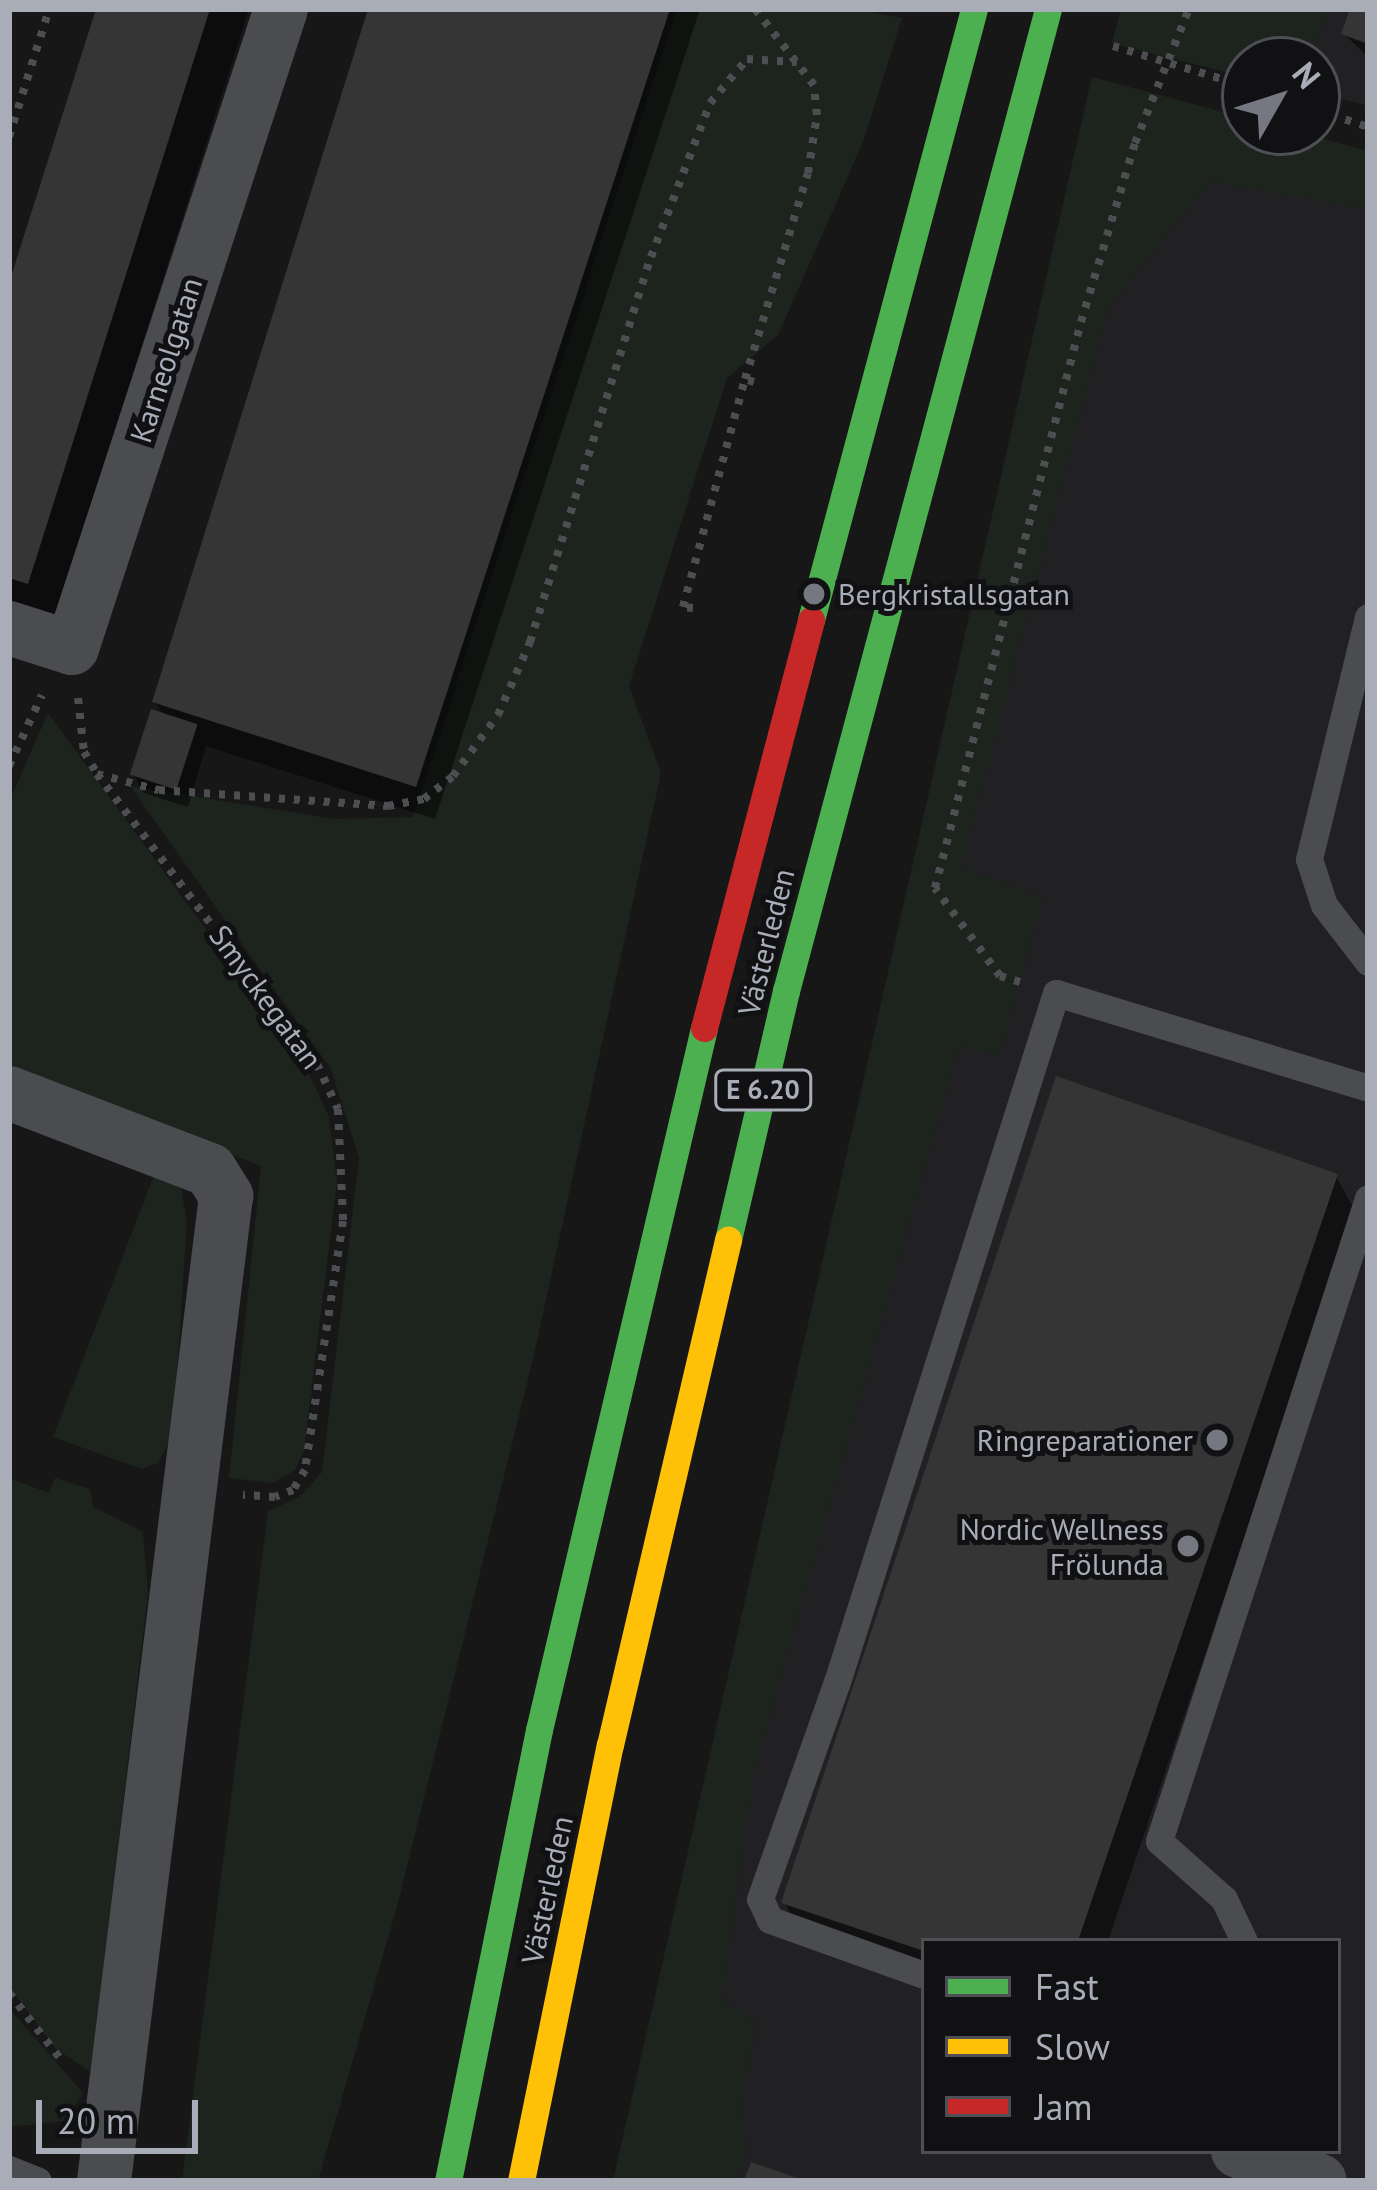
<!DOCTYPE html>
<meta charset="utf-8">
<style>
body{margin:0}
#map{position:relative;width:1377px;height:2190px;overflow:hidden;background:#171717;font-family:"PT Sans",sans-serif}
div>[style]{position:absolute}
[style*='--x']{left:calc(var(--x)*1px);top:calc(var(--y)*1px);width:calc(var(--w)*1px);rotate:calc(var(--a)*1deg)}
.built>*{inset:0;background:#212123}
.green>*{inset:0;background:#1d241e}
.shadow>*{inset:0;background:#0007}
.building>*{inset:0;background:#353536;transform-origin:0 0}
.path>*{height:8px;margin-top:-4px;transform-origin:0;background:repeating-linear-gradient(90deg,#4d4e52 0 6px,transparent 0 15px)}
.lane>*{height:27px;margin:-13.5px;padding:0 13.5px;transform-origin:13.5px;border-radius:13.5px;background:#4b4c50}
.street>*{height:54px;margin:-27px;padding:0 27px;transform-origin:27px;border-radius:27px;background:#4b4c50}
.fast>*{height:27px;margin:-13.5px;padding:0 13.5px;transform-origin:13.5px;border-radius:13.5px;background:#4caf50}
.slow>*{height:27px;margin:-13.5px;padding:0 13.5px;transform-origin:13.5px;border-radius:13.5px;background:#ffc107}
.jam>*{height:27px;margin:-13.5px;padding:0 13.5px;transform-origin:13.5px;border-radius:13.5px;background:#c62828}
.dots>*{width:33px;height:33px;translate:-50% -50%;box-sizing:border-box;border:6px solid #111113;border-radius:50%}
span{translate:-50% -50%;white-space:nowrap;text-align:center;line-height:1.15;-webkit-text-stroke:10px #111113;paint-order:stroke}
.shield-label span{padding:3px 9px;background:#111113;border:3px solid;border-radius:9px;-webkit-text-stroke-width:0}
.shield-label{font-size:27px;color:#a8adb8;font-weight:700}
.street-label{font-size:30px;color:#a8adb8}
.poi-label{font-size:30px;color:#a8adb8}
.left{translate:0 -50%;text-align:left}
.right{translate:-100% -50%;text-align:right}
.frame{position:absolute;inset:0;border:12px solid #a8adb8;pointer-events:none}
.legend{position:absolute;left:921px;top:1938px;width:420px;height:216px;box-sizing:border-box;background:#111113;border:3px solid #4d4f55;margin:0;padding:15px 21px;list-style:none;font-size:36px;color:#a8adb8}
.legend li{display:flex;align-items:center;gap:24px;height:60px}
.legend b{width:60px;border:3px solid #4d4f55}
.north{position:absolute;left:1221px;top:36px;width:120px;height:120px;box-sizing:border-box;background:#111113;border:3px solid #4d4f55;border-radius:50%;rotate:51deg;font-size:33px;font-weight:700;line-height:48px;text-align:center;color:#a8adb8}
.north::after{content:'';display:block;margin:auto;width:42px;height:54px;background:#757880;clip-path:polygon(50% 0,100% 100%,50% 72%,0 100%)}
.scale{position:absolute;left:36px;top:2100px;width:162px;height:54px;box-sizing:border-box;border:6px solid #a8adb8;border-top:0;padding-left:15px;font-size:36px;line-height:42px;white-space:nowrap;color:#a8adb8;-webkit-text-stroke:9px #111113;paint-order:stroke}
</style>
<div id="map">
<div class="built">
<i style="clip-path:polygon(1328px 9px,1368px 9px,1368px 105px,1317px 94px,1311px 60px)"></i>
<i style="clip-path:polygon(evenodd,1092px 77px,1245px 118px,1245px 132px,1297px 132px,1368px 151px,1368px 2181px,613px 2181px,1092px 77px,924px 1941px,1338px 1941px,1338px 2151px,924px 2151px,924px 1941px)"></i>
</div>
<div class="green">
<i style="clip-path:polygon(677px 9px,855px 9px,902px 18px,863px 142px,778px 335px,727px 378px,629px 686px,661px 773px,533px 1359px,398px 1903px,318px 2181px,182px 2181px,268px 1511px,300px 1497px,322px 1472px,359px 1158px,331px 1069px,130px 786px,334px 819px,413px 817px)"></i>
<i style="clip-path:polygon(1121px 9px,1328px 9px,1311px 60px,1245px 60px,1245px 77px,1112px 43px)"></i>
<i style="clip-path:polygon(1092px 77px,1245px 118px,1245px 132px,1297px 132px,1368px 151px,1368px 209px,1210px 181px,1108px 308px,961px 867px,1043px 898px,999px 1055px,959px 1046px,753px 1776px,722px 1999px,756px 2022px,740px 2118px,748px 2149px,735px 2181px,613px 2181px)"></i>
<i style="clip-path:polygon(48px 713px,305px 1065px,329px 1117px,337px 1182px,304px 1450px,295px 1470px,273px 1483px,229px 1478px,261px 1166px,9px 1068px,9px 802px)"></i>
<i style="clip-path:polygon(158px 1165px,180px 1183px,187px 1222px,173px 1434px,158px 1463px,142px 1469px,53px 1437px)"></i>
<i style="clip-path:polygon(9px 1478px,49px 1493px,55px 1478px,90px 1489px,93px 1507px,143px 1532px,148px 1593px,91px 2072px,56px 2049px,9px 1986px)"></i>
<i style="clip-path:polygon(9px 2008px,83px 2093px,66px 2121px,9px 2127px)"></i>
</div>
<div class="shadow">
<i style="clip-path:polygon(99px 9px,249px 9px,52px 627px,9px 613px,9px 293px)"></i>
<i style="clip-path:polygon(372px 9px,700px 9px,435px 819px,206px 746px,188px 807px,144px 793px,134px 775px,164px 716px,155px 702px)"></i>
<i style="clip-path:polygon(1353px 9px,1368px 9px,1368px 57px,1344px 34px)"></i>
<i style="clip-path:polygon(1336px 1176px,1355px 1211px,1108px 1941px,924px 1941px,924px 1977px,804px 1936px,784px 1902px)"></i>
</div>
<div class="building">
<i style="clip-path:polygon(96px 9px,210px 9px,28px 584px,9px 578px,9px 283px)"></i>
<i style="clip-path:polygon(368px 9px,670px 9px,416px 787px,152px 702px)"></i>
<i style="clip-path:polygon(1350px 9px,1368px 9px,1368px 44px,1341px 34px)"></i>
<i style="left:151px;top:709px;width:49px;height:69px;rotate:18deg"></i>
<i style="clip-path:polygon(1056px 1076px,1338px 1174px,1078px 1941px,924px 1941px,924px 1951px,781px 1903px)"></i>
<i style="clip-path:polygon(751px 2162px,803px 2180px,803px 2181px,744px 2181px)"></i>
</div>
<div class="path">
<i style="--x:1113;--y:46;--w:138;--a:16.9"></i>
<i style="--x:1317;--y:110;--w:54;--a:18.4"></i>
<i style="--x:9;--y:137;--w:134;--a:-72.6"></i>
<i style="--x:754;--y:382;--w:9;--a:-162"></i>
<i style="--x:745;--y:379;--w:215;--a:-73"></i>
<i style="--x:808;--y:173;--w:59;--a:-81.2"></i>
<i style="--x:817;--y:115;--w:30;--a:-96"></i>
<i style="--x:814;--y:85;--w:96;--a:-127.8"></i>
<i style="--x:693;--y:608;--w:10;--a:-174"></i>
<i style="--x:683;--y:607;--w:236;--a:-74.8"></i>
<i style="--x:78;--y:698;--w:54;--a:83.7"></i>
<i style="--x:84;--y:752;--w:26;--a:59"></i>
<i style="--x:97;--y:774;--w:364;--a:52.8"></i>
<i style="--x:317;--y:1064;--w:50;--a:65"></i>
<i style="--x:338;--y:1109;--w:112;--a:87.4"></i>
<i style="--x:343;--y:1221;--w:252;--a:98.7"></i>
<i style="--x:305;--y:1470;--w:23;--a:121"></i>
<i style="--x:293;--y:1490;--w:19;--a:159"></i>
<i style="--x:275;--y:1497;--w:32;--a:-176"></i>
<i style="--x:9;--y:766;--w:78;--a:-65.1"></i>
<i style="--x:97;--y:774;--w:64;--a:14.5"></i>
<i style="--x:159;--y:790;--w:230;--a:4"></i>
<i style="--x:388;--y:806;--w:37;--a:-11"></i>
<i style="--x:424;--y:799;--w:37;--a:-38"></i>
<i style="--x:453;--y:776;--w:76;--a:-53.6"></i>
<i style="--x:498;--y:715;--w:80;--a:-66.3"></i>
<i style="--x:530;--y:642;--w:404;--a:-72.6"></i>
<i style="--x:651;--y:257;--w:165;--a:-69"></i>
<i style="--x:710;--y:103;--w:57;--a:-49.9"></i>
<i style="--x:747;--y:59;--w:50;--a:3.4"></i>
<i style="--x:1020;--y:982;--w:21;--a:-163"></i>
<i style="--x:1000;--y:976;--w:109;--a:-126.5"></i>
<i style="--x:935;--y:888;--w:585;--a:-75.54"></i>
<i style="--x:1081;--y:322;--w:187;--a:-73.2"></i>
<i style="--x:1135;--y:143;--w:144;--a:-68.1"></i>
<i style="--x:9;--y:1993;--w:88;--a:52"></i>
</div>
<div class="lane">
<i style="--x:1368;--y:617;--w:249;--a:103.7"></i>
<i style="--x:1309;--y:859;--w:48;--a:71.9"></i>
<i style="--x:1324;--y:905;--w:72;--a:52.3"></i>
<i style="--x:1244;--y:1941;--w:47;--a:-115.5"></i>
<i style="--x:1224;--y:1899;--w:87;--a:-138.3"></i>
<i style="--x:1159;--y:1841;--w:676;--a:-71.99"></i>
<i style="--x:924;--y:1975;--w:164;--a:-160.3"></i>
<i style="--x:770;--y:1920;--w:23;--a:-115"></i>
<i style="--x:760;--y:1899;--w:230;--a:-70.5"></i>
<i style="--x:837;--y:1682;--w:723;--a:-72.37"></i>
<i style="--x:1056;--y:993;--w:326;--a:16.9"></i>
<i style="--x:9;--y:2169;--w:31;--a:22"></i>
</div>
<div class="street">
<i style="--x:9;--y:628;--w:66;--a:17.6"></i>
<i style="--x:72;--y:648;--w:672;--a:-71.89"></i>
<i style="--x:9;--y:1093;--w:215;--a:21"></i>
<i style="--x:210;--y:1170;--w:31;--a:58"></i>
<i style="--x:226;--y:1196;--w:993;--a:97.06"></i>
<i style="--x:1238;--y:2151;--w:87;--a:20.1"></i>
</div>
<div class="fast">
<i style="--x:811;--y:620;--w:632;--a:-75.06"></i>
<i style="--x:728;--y:1240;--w:256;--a:-76.9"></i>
<i style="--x:786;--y:991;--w:1016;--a:-75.06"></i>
<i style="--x:448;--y:2181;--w:460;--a:-78.6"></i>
<i style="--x:539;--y:1730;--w:721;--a:-76.77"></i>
</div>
<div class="slow">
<i style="--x:521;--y:2181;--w:445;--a:-78.5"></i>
<i style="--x:610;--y:1745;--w:519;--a:-76.85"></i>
</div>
<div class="jam">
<i style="--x:704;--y:1028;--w:422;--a:-75.3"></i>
</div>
<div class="dots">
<i style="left:814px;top:594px;background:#757880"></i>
<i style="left:1217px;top:1440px;background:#757880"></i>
<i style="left:1188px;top:1546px;background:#757880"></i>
</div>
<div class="shield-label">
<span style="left:763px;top:1090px">E 6.20</span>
</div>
<div class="street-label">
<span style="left:166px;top:360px;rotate:-72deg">Karneolgatan</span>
<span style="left:766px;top:942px;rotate:-76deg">Västerleden</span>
<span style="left:266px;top:997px;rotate:54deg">Smyckegatan</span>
<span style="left:547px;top:1890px;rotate:-78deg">Västerleden</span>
</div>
<div class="poi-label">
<span class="left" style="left:838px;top:594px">Bergkristallsgatan</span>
<span class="right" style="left:1193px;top:1440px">Ringreparationer</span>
<span class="right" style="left:1164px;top:1546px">Nordic Wellness<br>Frölunda</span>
</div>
<div class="frame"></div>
<ul class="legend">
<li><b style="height:15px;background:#4caf50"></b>Fast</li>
<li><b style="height:15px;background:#ffc107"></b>Slow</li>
<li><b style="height:15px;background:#c62828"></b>Jam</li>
</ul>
<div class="north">N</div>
<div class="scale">20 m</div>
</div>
